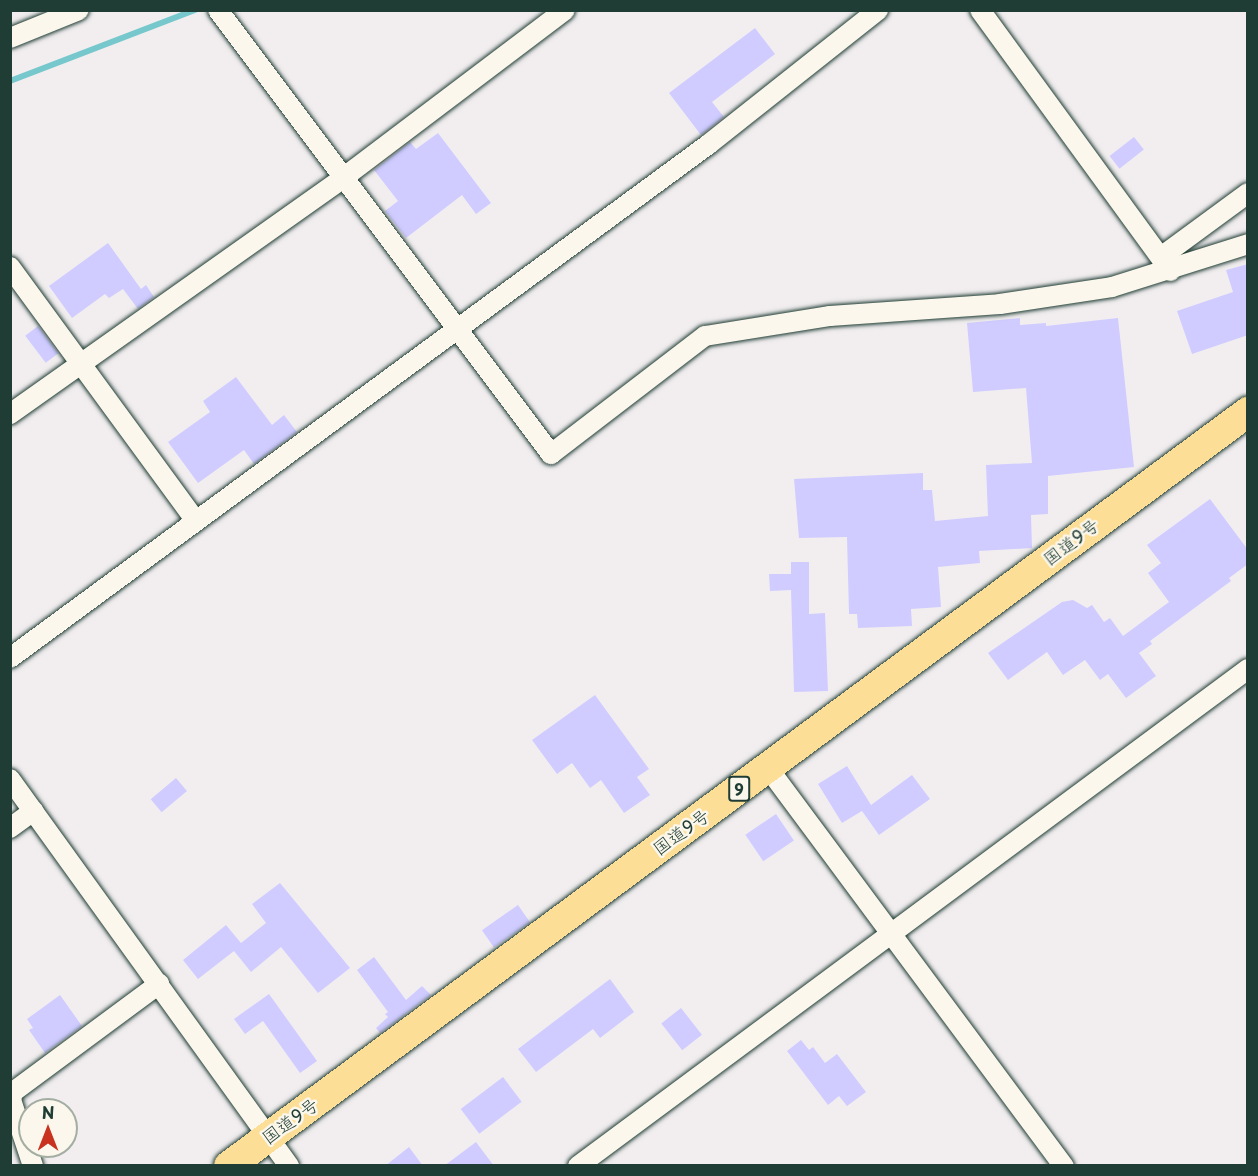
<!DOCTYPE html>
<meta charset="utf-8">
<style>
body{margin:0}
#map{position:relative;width:1258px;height:1176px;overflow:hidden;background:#f2eef0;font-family:"Playpen Sans","Klee One",sans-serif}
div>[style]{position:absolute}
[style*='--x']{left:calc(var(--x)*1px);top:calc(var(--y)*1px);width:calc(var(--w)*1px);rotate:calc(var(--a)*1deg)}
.stream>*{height:6px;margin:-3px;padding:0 3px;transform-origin:3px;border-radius:3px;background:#76c8cc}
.building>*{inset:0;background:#d0ccff;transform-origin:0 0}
.roads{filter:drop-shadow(0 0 2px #1f3d34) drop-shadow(0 0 2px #1f3d34)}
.minor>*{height:20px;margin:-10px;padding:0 10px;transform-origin:10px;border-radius:10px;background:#fbf7ec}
.highway>*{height:30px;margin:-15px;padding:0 15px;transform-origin:15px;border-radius:15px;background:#fdde96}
span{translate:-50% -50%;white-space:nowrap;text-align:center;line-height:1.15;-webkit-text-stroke:5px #fbf7ec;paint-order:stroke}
.shield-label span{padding:2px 4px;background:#fbf7ec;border:2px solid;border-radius:4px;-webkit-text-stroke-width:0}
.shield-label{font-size:16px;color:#1f3d34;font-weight:700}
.street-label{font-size:18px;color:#1f3d34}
.frame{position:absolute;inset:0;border:12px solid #1f3d34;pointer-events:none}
.north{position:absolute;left:18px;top:1098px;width:60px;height:60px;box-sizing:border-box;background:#fbf7ec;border:2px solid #a3ada2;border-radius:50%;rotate:0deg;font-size:16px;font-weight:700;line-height:24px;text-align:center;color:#1f3d34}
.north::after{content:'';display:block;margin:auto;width:21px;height:27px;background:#c8321e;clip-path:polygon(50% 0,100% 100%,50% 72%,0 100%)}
</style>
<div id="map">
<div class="stream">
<i style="--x:10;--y:81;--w:198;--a:-21"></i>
</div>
<div class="building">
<i style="clip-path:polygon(755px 28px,775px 54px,712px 102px,724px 117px,701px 135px,669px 93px)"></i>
<i style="clip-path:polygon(438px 133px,491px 203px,476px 214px,462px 195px,406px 238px,385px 211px,398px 201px,374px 170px,410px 142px,416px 149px)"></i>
<i style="left:1134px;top:137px;width:16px;height:31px;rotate:52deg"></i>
<i style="clip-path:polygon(108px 243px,141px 289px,146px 285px,154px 297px,138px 309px,123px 289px,109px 298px,105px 294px,72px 318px,49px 286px)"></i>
<i style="clip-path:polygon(1248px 264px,1248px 335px,1192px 354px,1177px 311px,1233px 292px,1226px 270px)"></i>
<i style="clip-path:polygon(1020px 318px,1020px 325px,1046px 323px,1046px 326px,1118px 318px,1134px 467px,1048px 476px,1048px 514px,1031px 515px,1032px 548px,979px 551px,980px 563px,938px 567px,941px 607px,911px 609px,912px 626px,858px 628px,857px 614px,849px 614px,847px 537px,799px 538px,794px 479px,923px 473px,923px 490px,932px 490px,935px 521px,988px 516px,986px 465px,1032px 463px,1026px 388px,973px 392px,967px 323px)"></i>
<i style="left:38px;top:326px;width:34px;height:16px;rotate:53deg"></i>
<i style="clip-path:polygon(236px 377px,272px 425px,284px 415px,297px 432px,254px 464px,244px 450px,198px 483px,168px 442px,210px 412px,203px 401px)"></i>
<i style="clip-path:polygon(1210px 499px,1248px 550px,1248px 564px,1229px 578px,1231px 581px,1150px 641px,1152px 644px,1139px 653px,1156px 676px,1126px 698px,1108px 674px,1100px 680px,1085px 660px,1063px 675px,1047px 652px,1008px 680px,988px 653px,1062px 602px,1073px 600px,1087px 608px,1092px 605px,1104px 622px,1110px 618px,1123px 636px,1169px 602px,1148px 573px,1161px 563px,1147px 545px)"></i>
<i style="clip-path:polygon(791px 562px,809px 562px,809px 614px,825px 613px,828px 691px,794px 692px,791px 590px,770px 591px,769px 574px,791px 574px)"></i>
<i style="clip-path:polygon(595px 695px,649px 769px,637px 777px,650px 795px,624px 813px,601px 780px,590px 788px,572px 763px,557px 774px,532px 740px)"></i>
<i style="clip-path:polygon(847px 766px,871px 805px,912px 775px,930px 799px,879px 835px,862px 811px,842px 823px,818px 784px)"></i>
<i style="left:176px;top:778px;width:17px;height:33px;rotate:50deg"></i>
<i style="left:776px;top:814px;width:32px;height:37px;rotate:56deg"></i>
<i style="clip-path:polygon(280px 883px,350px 968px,318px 993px,281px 947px,251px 972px,234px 951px,198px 979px,183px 960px,226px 925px,241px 943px,266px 923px,252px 904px)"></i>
<i style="left:518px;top:905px;width:21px;height:44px;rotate:55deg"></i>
<i style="clip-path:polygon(374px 957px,406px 1000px,422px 986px,431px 995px,380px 1033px,376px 1028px,388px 1017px,385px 1014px,388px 1012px,357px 970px)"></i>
<i style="clip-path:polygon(610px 979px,634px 1012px,600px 1038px,593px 1029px,536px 1072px,518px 1049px)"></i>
<i style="clip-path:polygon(269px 994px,317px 1061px,300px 1073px,263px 1021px,245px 1034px,234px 1019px)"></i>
<i style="clip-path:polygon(60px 995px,82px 1026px,45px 1053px,29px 1030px,33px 1028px,27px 1019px)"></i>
<i style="left:681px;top:1008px;width:34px;height:25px;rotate:52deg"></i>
<i style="clip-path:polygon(801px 1040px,809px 1050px,813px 1047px,825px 1063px,837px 1054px,866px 1092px,847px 1106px,839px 1096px,828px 1105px,787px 1051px)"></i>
<i style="left:503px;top:1077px;width:31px;height:53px;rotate:53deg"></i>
<i style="clip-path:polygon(476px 1142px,494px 1166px,444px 1166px)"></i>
<i style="clip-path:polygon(409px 1147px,423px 1166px,385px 1166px)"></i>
</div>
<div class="roads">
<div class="minor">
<i style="--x:218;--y:10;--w:555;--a:53.13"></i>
<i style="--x:551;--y:454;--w:194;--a:-37.5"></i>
<i style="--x:705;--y:336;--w:127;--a:-9.1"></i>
<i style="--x:830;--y:316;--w:170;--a:-4"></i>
<i style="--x:1000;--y:304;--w:113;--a:-8.6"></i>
<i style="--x:1112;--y:287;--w:143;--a:-17.5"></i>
<i style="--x:980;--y:10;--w:323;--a:53.9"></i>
<i style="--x:10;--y:38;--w:74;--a:-22.1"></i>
<i style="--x:1161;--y:257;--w:108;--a:-36.3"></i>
<i style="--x:10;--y:267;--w:315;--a:53.8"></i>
<i style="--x:10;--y:414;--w:408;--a:-35.3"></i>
<i style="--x:343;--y:178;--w:278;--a:-37.1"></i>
<i style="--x:10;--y:658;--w:868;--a:-36.33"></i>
<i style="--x:709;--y:144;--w:216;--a:-38.4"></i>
<i style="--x:768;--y:768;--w:496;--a:53.4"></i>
<i style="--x:10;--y:779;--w:477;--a:54.2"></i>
<i style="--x:10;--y:828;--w:29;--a:-36"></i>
<i style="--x:33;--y:1166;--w:70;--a:-108.4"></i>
<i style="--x:11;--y:1100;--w:8;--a:-76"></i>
<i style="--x:13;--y:1092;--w:182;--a:-36.5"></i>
<i style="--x:578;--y:1166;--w:834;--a:-36.57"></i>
</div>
<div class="highway">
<i style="--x:229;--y:1166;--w:1268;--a:-36.5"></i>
</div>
</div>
<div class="shield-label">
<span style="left:739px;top:789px">9</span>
</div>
<div class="street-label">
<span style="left:1071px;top:542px;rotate:-37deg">国道9号</span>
<span style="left:681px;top:832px;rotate:-36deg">国道9号</span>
<span style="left:290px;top:1121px;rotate:-36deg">国道9号</span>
</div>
<div class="frame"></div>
<div class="north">N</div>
</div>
